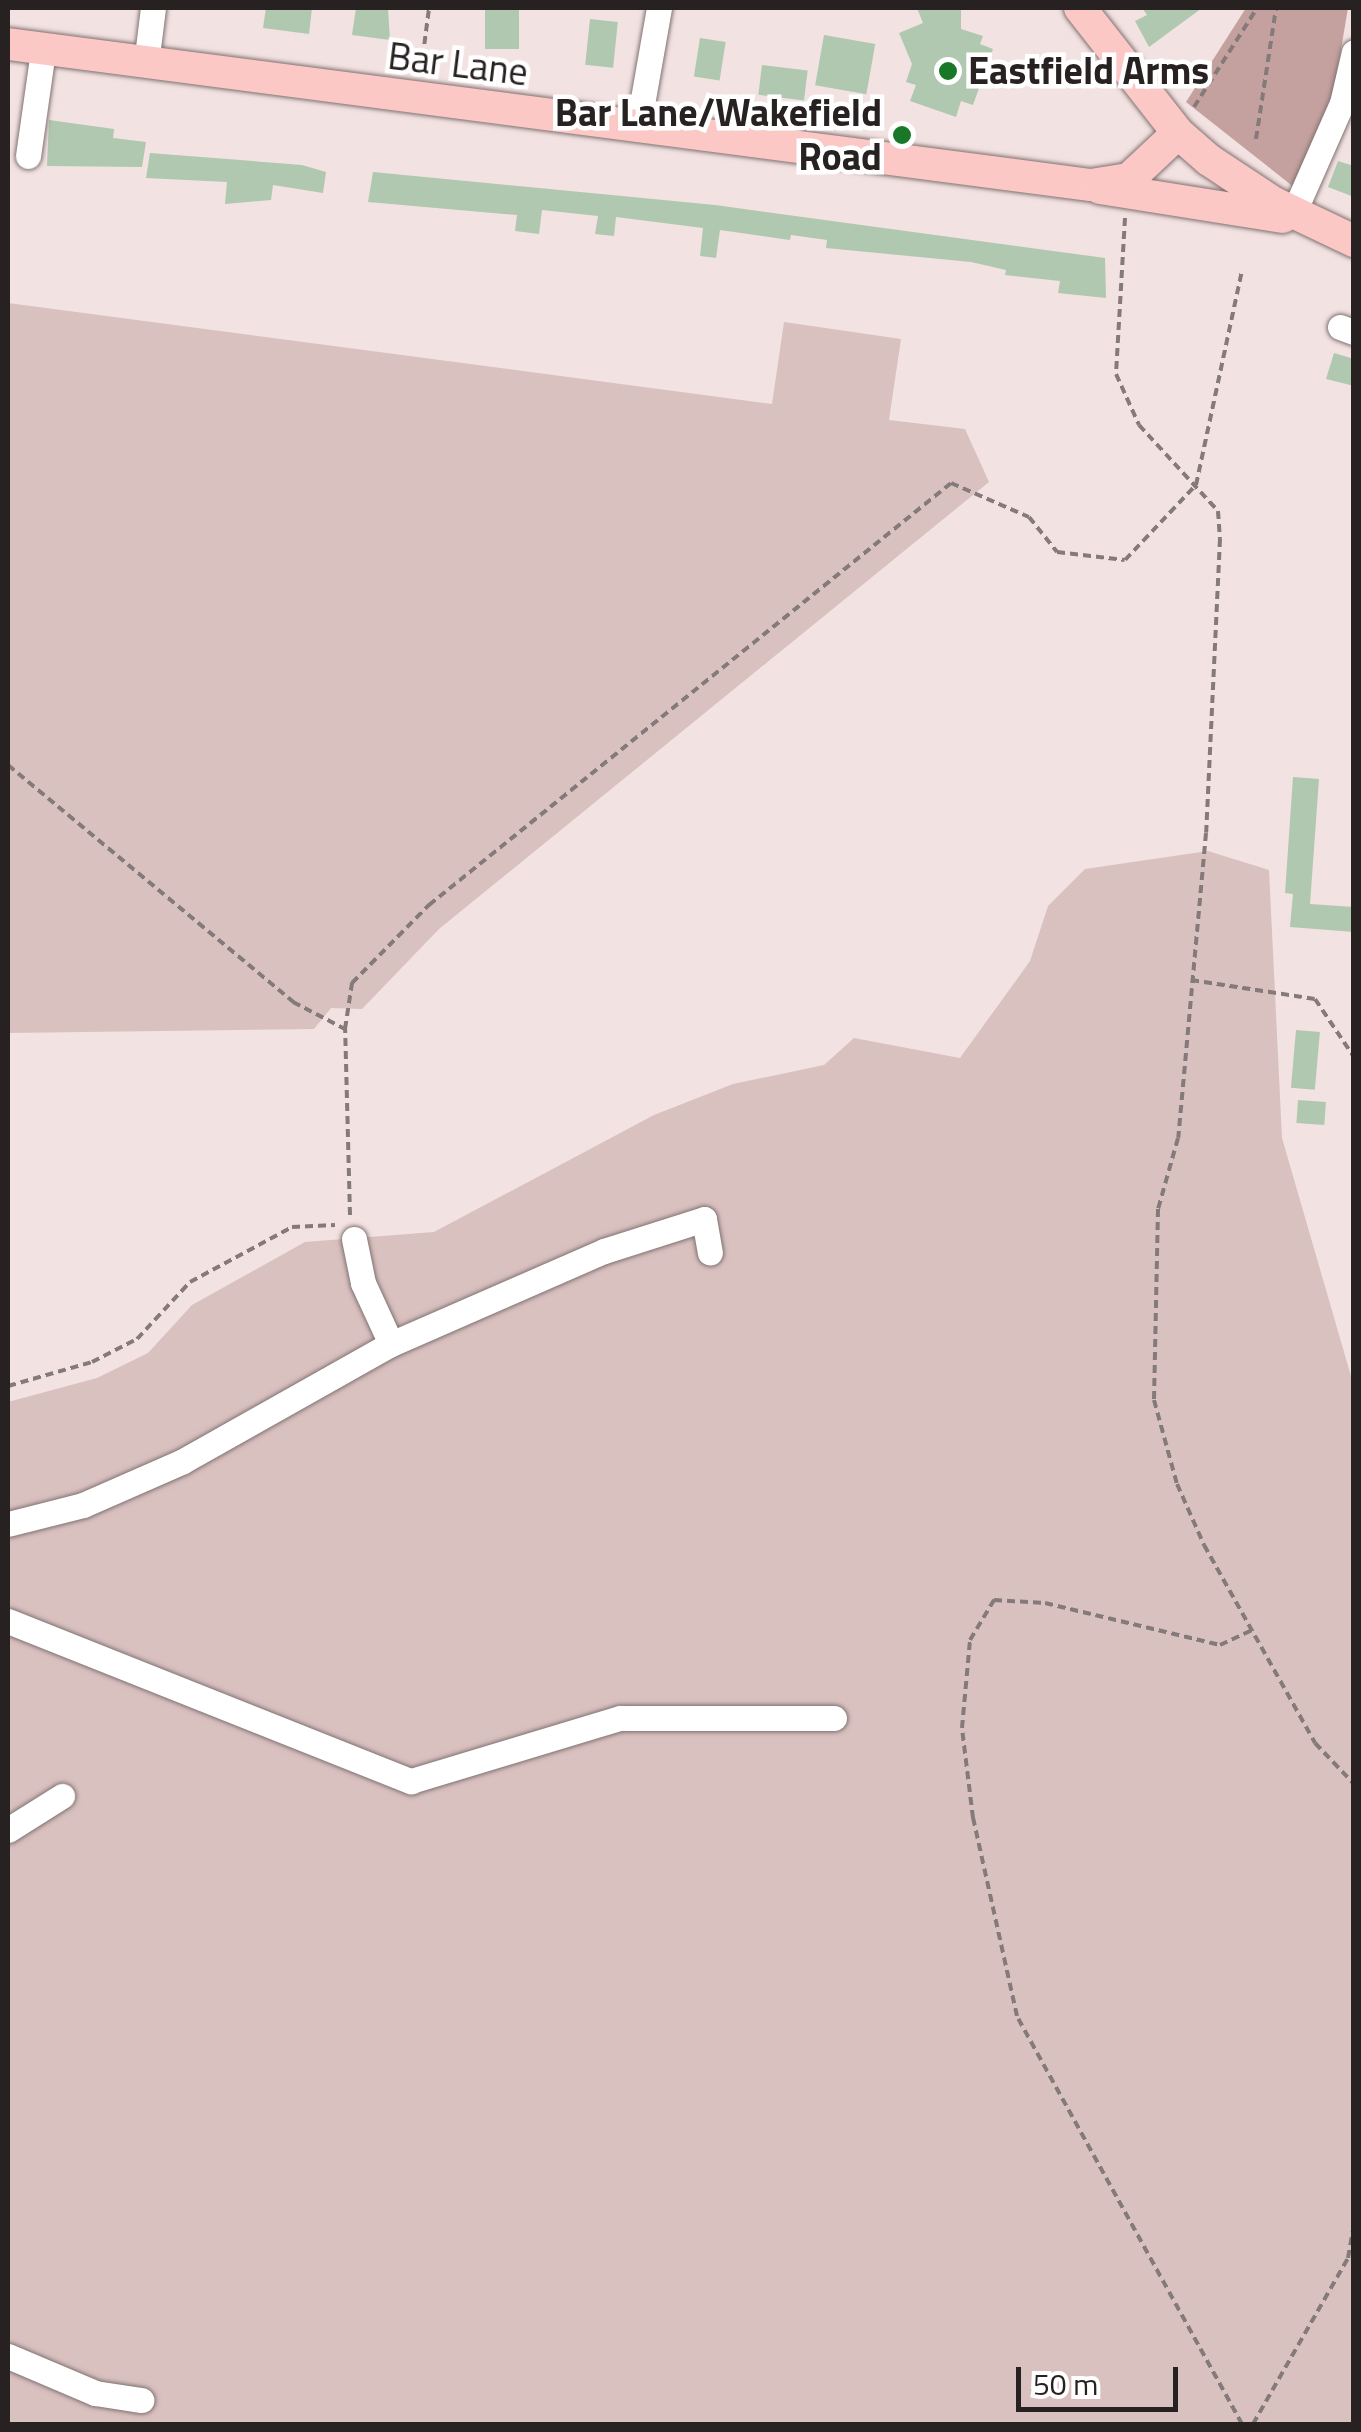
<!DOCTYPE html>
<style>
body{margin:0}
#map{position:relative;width:1361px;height:2432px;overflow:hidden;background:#f2e2e1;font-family:"Titillium Web",sans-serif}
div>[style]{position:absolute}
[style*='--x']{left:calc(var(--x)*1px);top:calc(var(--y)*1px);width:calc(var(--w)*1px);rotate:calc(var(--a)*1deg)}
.green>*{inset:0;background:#d9c1c0}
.forest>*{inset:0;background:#c4a19f}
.building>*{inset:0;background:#b0c8b0;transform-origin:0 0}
.path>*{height:4px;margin-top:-2px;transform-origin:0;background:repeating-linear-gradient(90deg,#847a79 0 8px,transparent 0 13px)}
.roads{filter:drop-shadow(0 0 2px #807271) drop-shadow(0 0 2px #807271)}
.minor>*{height:25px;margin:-12.5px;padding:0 12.5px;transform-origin:12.5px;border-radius:12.5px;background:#fff}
.major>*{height:32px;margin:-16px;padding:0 16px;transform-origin:16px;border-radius:16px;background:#fbc8c6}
.dots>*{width:28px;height:28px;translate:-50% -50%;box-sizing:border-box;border:5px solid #fff;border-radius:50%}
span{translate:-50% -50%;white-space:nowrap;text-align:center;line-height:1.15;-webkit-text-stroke:9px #fff;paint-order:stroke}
.street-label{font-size:38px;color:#272221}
.poi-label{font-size:38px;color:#272221;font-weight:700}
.left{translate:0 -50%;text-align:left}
.right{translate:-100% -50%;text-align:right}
.frame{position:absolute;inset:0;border:10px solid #272221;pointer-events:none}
.scale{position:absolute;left:1016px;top:2367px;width:162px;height:45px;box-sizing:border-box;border:5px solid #272221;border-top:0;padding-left:12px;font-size:30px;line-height:35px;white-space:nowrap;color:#272221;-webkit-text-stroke:8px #fff;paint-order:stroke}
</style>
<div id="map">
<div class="green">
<i style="clip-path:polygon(8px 303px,772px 404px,784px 322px,901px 339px,889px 420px,965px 429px,989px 482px,439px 929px,362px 1009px,331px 1008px,314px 1029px,8px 1033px)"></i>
<i style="clip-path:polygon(1208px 851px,1269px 870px,1282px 1138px,1353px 1383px,1353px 2424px,8px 2424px,8px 1402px,97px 1378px,148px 1353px,192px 1305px,305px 1242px,434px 1232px,654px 1115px,733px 1084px,824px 1065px,854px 1038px,960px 1058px,1030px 961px,1048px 906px,1085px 869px)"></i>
</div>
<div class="forest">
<i style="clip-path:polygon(1246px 8px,1348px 8px,1331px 109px,1295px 188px,1186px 102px)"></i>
</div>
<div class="building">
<i style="clip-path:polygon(266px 8px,312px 8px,309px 34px,263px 28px)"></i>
<i style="clip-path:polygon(356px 8px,388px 8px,390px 40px,352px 35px)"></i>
<i style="left:485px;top:8px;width:34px;height:41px"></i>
<i style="clip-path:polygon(917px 8px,961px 8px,961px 29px,983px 36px,980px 44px,993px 49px,973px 105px,961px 101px,956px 117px,910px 101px,916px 85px,906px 82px,912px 64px,899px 33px,923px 23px)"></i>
<i style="clip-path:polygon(1142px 8px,1202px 8px,1149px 47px,1135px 21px,1147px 15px)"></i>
<i style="left:590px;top:19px;width:28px;height:46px;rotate:6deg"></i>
<i style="left:824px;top:35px;width:52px;height:51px;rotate:10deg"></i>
<i style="left:700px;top:38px;width:26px;height:39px;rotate:9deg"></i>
<i style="left:762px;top:65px;width:46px;height:30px;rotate:7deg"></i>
<i style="clip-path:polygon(49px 120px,114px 129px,113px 138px,146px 142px,142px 167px,47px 166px)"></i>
<i style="clip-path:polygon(150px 153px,302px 165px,326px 172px,323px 193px,273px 185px,271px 200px,225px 204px,227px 182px,146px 178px)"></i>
<i style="clip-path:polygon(1338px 161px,1354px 166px,1354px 197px,1328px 187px)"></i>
<i style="clip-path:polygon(373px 172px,715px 205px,1105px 258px,1106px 298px,1058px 293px,1060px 281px,1005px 275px,1006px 270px,971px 262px,826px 248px,827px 240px,791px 235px,790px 240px,720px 230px,716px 258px,700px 256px,703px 228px,616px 217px,614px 236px,595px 234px,598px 216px,542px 210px,539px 234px,515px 231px,517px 215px,368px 202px)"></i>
<i style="clip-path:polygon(1334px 353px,1354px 359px,1354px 386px,1326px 379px)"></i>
<i style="clip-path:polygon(1293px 777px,1319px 779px,1310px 904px,1354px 907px,1354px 932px,1290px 927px,1293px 894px,1285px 893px)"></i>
<i style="left:1296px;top:1030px;width:24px;height:58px;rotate:5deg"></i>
<i style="left:1298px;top:1100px;width:28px;height:23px;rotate:4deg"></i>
</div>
<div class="path">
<i style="--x:421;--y:70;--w:63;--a:-82.6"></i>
<i style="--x:1194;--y:107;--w:117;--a:-57.5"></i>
<i style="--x:1256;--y:139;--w:133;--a:-81.3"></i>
<i style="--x:1125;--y:218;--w:156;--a:93.3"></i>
<i style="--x:1116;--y:374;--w:56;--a:65.7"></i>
<i style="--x:1139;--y:425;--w:117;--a:47.4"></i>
<i style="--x:1218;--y:511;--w:28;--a:86"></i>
<i style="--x:1220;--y:539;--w:294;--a:92.7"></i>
<i style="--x:1206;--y:833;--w:306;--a:95.2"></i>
<i style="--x:1178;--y:1138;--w:74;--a:105.7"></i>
<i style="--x:1158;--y:1209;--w:191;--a:91.2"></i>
<i style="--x:1154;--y:1400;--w:87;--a:74.7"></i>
<i style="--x:1177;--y:1484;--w:67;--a:66.1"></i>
<i style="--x:1204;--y:1545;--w:227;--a:60.7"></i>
<i style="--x:1315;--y:1743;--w:57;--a:46.4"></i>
<i style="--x:8;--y:765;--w:371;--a:39.7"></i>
<i style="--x:293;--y:1002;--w:59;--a:27.4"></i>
<i style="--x:1191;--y:980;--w:125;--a:8.7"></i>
<i style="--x:1315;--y:999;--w:70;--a:56.1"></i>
<i style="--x:350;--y:1215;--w:186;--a:-91.5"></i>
<i style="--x:345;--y:1029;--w:47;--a:-81.3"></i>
<i style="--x:352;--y:983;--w:110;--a:-45.4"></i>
<i style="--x:429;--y:905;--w:671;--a:-38.95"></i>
<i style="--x:951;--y:483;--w:85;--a:23.6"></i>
<i style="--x:1029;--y:517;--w:45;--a:51.3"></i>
<i style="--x:1057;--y:552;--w:68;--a:6.7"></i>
<i style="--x:1125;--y:560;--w:103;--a:-46.6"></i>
<i style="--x:1196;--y:485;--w:220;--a:-77.9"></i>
<i style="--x:8;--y:1386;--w:87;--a:-15.9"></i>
<i style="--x:92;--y:1362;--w:51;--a:-27.1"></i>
<i style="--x:137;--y:1339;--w:78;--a:-47.1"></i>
<i style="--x:190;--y:1282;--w:116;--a:-28.3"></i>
<i style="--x:292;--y:1227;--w:43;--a:-2.7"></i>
<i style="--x:1242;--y:2424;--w:466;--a:-118.9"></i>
<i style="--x:1017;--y:2016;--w:203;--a:-102.5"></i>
<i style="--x:973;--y:1818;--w:91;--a:-97"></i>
<i style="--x:962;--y:1728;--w:88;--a:-84.8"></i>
<i style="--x:970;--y:1640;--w:47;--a:-59"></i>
<i style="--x:994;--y:1600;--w:51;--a:3.4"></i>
<i style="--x:1045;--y:1603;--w:180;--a:13.5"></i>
<i style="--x:1220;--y:1645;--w:38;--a:-25"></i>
<i style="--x:1253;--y:2424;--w:191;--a:-60.2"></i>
<i style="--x:1348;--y:2258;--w:35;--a:-80"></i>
</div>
<div class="roads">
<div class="minor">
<i style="--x:146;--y:64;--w:56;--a:-82.9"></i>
<i style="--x:638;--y:127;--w:121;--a:-80"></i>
<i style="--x:28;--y:156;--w:107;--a:-81.9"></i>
<i style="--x:1293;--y:214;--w:121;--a:-66.2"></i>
<i style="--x:1342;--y:103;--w:52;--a:-76.8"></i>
<i style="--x:1340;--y:327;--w:15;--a:20"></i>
<i style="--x:354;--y:1239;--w:45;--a:78.4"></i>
<i style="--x:363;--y:1283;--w:67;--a:65.3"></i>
<i style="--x:8;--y:1524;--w:77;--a:-14.2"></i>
<i style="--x:83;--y:1505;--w:109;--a:-23.7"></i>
<i style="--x:183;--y:1461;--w:239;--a:-29.4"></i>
<i style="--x:391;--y:1344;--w:232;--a:-23.6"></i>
<i style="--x:604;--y:1251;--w:105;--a:-17.7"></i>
<i style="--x:704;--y:1219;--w:34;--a:80"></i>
<i style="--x:8;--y:1621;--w:434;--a:21.7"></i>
<i style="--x:411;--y:1781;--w:218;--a:-16.8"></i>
<i style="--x:620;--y:1718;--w:214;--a:0"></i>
<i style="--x:8;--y:1830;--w:64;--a:-32.2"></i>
<i style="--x:8;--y:2356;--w:95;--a:23"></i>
<i style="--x:95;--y:2393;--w:47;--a:8.7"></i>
</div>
<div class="major">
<i style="--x:1080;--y:8;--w:159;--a:51.9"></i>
<i style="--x:1178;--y:133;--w:41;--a:41.1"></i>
<i style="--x:1209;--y:160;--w:78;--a:33.5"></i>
<i style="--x:1274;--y:203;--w:89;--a:25.4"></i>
<i style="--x:8;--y:44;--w:1092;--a:7.42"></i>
<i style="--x:1091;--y:185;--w:38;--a:-9"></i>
<i style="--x:1129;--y:179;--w:67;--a:-43.2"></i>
<i style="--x:1100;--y:188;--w:185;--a:9"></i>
</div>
</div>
<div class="dots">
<i style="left:948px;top:71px;background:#197828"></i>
<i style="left:902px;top:135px;background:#197828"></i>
</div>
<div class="street-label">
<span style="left:458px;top:64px;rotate:7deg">Bar Lane</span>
</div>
<div class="poi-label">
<span class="left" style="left:968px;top:71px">Eastfield Arms</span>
<span class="right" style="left:882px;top:135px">Bar Lane/Wakefield<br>Road</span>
</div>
<div class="frame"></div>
<div class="scale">50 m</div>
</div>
